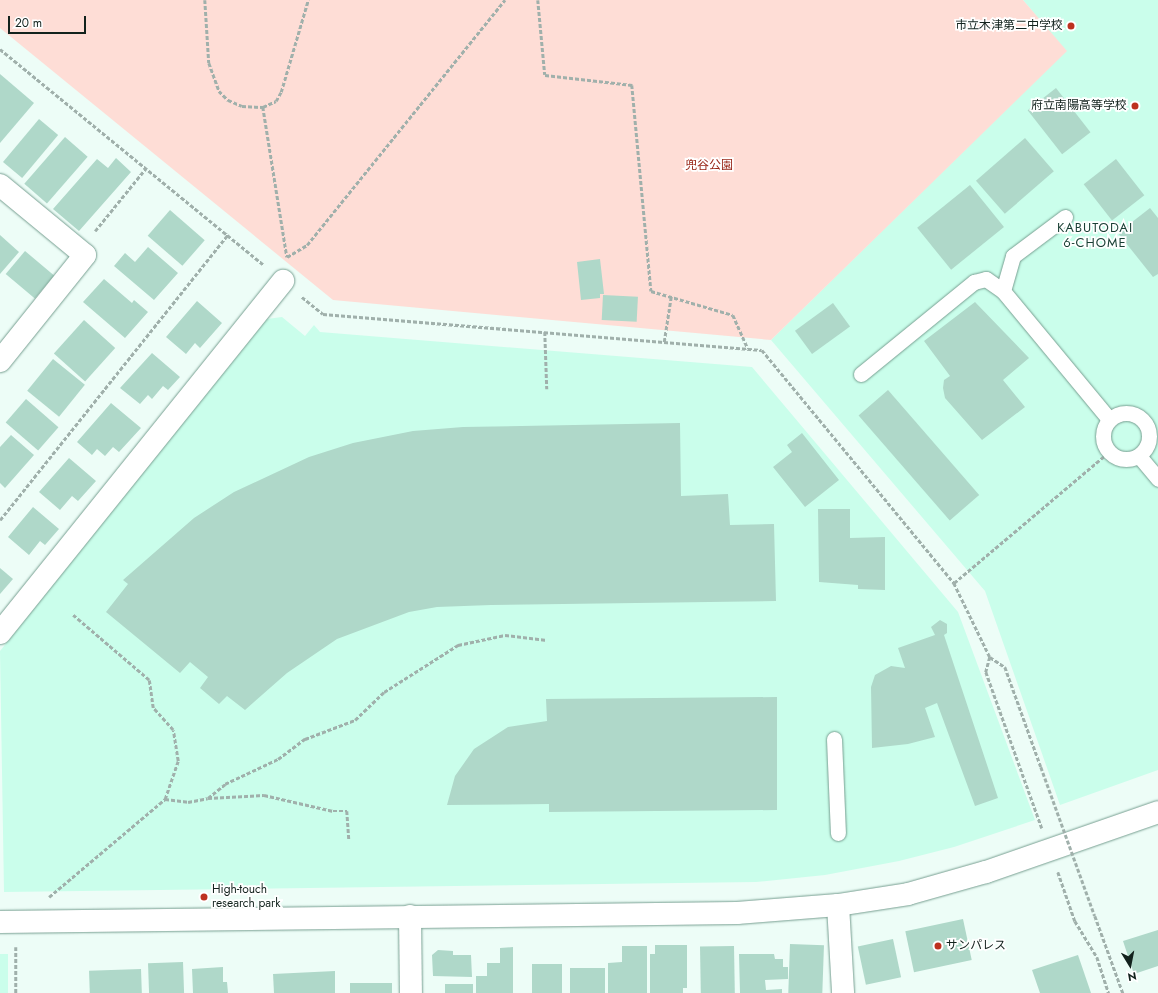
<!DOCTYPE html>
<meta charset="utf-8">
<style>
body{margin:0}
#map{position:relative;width:1158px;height:993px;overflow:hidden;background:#edfdf7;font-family:Jost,"Noto Sans JP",sans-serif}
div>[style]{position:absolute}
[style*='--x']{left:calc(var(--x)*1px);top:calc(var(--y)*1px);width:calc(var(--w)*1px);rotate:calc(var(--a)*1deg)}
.built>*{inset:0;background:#cafeeb;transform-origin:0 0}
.green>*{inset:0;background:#feddd6}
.building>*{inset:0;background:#afd8c9;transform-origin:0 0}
.path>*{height:2.5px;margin-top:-1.25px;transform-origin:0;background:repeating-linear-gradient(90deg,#a0b0ab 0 4px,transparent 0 6px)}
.roads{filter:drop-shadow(0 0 1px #779f91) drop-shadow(0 0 1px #779f91)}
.lane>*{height:15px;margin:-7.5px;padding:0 7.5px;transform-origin:7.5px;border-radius:7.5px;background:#fff}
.lane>.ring{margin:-7.5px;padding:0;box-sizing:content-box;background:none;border:15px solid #fff;border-radius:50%}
.street>*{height:22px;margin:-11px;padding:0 11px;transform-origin:11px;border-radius:11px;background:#fff}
.secondary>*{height:22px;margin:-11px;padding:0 11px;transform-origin:11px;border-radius:11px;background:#fff}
.path-bridge>*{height:2.5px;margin-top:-1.25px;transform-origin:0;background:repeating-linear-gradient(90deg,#a0b0ab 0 4px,transparent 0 6px)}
.dots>*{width:11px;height:11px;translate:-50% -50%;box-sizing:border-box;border:2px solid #fff;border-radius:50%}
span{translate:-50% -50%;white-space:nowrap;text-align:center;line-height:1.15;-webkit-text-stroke:3.5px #fff;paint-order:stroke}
.poi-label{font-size:12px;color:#12221d}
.right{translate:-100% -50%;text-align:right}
.left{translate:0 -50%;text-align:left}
.park-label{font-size:12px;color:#982516}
.neighbourhood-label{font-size:13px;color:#193f34;letter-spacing:1px}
.north{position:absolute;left:1110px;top:945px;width:40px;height:40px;-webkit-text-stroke:3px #fff;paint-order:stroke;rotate:170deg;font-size:11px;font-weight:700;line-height:16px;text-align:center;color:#12221d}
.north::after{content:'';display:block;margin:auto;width:14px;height:18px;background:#12221d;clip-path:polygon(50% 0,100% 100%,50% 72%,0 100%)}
.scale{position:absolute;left:8px;top:16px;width:78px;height:18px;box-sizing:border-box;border:2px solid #12221d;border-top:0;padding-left:5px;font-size:12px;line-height:14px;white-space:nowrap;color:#12221d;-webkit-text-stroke:3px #fff;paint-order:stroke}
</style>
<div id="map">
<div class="built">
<i style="clip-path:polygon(1023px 0,1158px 0,1158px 770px,1060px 805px,985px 591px,771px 340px,1066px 51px)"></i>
<i style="clip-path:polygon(282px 317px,305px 336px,314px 325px,320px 332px,752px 367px,958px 612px,1035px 820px,954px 847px,899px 861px,825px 875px,756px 882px,4px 892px,0 651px,267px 319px)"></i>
<i style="left:0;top:954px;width:8px;height:39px"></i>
</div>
<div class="green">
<i style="clip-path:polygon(0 0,1023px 0,1067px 51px,771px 340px,333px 300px,0 28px)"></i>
</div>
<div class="building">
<i style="clip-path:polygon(0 74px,34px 103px,0 143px)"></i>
<i style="left:1056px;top:88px;width:56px;height:36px;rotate:52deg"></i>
<i style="left:39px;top:119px;width:25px;height:56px;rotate:40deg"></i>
<i style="left:65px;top:137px;width:30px;height:62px;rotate:41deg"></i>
<i style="left:1025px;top:138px;width:44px;height:65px;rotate:49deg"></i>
<i style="clip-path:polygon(116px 158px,131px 172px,79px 231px,53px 209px,97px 159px,108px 168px)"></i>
<i style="left:1116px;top:159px;width:46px;height:41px;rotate:52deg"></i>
<i style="left:970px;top:185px;width:54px;height:68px;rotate:51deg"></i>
<i style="clip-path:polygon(1150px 208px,1158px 218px,1158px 274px,1153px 277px,1118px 233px)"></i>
<i style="left:170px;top:210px;width:46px;height:34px;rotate:41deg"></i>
<i style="clip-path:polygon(0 235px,19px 252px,0 274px)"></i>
<i style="clip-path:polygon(148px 247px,178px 273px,154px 300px,114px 266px,125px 253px,135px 262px)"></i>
<i style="left:25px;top:251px;width:38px;height:30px;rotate:40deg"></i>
<i style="clip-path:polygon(600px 259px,604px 294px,600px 294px,600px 298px,581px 300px,577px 262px)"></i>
<i style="clip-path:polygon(104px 279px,132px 303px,134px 300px,148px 312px,125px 338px,83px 302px)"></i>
<i style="left:603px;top:295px;width:35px;height:25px;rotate:3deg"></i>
<i style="clip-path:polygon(197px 301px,222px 323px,200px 348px,195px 343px,186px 354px,166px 337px)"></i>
<i style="clip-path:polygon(975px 302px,1029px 358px,1003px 380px,1025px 407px,982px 440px,945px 398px,943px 388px,944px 380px,950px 376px,924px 341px)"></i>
<i style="left:833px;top:303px;width:29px;height:47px;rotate:54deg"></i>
<i style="left:84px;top:320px;width:42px;height:45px;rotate:42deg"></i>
<i style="clip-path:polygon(152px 353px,180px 377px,168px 390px,163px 386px,152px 399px,148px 395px,140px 404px,120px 388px)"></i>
<i style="left:53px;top:359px;width:41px;height:41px;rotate:39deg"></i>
<i style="left:888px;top:390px;width:139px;height:39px;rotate:49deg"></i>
<i style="left:26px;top:399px;width:43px;height:31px;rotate:41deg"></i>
<i style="clip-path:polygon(111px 403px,141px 428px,119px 452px,113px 447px,105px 456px,97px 449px,92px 455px,77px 442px)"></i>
<i style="clip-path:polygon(680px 423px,681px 496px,728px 494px,730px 525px,774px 524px,776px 601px,491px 605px,437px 607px,409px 612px,337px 639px,287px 673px,245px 710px,227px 696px,219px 704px,200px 688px,208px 677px,190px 662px,180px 673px,106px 612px,128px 584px,123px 580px,194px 518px,234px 492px,309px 457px,353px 443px,413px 431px,463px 427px)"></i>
<i style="clip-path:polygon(802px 433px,839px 480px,805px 507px,773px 467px,792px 452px,787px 445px)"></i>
<i style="clip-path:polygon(11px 435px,34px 455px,5px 488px,0 483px,0 447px)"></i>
<i style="clip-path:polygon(69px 458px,96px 481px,78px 501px,72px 496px,60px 510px,39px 492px)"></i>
<i style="clip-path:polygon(33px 507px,59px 529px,45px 545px,40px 541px,29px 555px,8px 537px)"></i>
<i style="clip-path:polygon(818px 509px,850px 509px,850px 538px,885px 537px,885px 590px,858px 589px,858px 585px,819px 582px)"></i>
<i style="clip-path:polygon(0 568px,13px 579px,0 594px)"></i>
<i style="clip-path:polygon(940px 620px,947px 624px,947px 633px,944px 635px,998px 798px,975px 806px,937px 703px,925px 708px,935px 737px,908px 744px,872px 748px,871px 687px,875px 675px,891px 666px,905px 668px,898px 648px,935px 635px,931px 627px)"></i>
<i style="clip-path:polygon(777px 697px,777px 810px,549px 812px,549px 804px,447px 805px,455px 776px,474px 749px,508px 727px,547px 721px,546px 699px)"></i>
<i style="left:963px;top:919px;width:42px;height:59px;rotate:78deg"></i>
<i style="clip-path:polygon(1158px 930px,1158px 966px,1134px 974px,1123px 941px)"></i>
<i style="left:893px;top:939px;width:39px;height:36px;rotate:78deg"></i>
<i style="left:790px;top:944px;width:34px;height:49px;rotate:2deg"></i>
<i style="clip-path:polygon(655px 945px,687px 945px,687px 988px,683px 988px,683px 993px,650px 993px,650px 954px,655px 954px)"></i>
<i style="clip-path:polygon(622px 946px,647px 946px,647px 993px,608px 993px,608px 963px,622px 962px)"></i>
<i style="left:734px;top:946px;width:47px;height:34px;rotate:89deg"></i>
<i style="clip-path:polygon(513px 947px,513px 993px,476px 993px,476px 976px,487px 976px,487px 963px,500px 963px,500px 948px)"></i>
<i style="clip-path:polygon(438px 950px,453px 951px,453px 955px,471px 955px,472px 977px,433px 976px,432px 955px)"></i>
<i style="clip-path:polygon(739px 954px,774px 954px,775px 959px,783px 959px,783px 967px,788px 967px,788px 979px,765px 980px,766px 990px,782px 989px,782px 993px,740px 993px)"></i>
<i style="clip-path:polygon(1078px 955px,1091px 993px,1040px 993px,1032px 970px)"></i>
<i style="left:183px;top:962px;width:31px;height:35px;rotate:88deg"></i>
<i style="left:562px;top:964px;width:29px;height:30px;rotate:90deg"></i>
<i style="clip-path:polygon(223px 967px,223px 982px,227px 982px,228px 993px,193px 993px,192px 969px)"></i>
<i style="left:570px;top:968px;width:35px;height:25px"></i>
<i style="left:141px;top:969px;width:24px;height:52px;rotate:88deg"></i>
<i style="clip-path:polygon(335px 971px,335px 993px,274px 993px,273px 974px)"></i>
<i style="left:350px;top:983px;width:42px;height:10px"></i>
<i style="left:445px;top:984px;width:28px;height:9px"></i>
</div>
<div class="path">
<i style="--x:205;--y:0;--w:63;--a:86.4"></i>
<i style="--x:209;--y:63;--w:30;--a:70"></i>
<i style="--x:219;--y:91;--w:13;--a:45"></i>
<i style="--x:228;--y:100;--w:15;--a:23"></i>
<i style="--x:242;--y:106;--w:21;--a:3"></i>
<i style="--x:263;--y:107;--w:14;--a:-25"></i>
<i style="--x:276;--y:101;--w:10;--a:-61"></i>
<i style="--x:281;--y:92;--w:96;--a:-73.6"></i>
<i style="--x:538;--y:0;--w:75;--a:84.7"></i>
<i style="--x:545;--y:75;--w:88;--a:6.6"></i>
<i style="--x:632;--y:85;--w:207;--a:84.7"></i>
<i style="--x:651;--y:291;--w:85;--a:16.3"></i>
<i style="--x:733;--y:315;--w:37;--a:66"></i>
<i style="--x:0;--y:49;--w:341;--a:39.3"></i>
<i style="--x:263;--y:107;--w:152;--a:80.9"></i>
<i style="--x:95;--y:231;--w:81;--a:-51"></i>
<i style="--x:287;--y:257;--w:23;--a:-31"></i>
<i style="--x:307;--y:245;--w:315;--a:-51.1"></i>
<i style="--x:302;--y:297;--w:27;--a:39"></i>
<i style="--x:323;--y:314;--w:440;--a:4.7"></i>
<i style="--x:762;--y:350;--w:302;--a:50.5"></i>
<i style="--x:954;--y:583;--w:82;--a:64.1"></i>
<i style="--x:990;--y:657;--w:18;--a:34"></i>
<i style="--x:1005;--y:667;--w:106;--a:70.2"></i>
<i style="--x:545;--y:332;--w:57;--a:88"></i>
<i style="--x:664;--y:342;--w:46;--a:-81.2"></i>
<i style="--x:0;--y:520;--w:366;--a:-51.4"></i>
<i style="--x:954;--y:583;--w:203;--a:-40.2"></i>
<i style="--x:990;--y:657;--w:16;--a:105"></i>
<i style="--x:986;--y:672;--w:166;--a:70.3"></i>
<i style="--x:208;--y:798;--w:22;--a:-39"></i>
<i style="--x:225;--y:784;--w:59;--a:-25.3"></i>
<i style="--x:278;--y:759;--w:34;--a:-37"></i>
<i style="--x:305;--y:739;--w:53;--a:-20.8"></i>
<i style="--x:355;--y:720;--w:40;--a:-44"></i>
<i style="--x:384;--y:692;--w:88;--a:-32.4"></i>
<i style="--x:458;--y:645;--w:48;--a:-12"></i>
<i style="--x:505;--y:635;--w:42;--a:6.8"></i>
<i style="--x:165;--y:799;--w:23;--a:7"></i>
<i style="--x:188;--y:802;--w:20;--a:-11"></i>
<i style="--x:208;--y:798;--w:56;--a:-3.1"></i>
<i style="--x:264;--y:795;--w:71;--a:13.1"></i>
<i style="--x:333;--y:811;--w:14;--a:0"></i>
<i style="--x:347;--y:811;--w:28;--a:86"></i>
<i style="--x:1058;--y:872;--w:52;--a:70.9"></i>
<i style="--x:1075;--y:921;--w:42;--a:58.6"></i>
<i style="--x:1097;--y:957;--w:38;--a:72"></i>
<i style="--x:49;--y:897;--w:152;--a:-40.2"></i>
<i style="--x:165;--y:799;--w:40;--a:-71.1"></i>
<i style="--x:178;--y:761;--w:31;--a:-99"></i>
<i style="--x:173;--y:730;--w:30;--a:-132"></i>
<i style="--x:153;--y:708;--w:28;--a:-98"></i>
<i style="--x:149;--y:680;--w:100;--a:-139.5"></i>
<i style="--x:1095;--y:916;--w:82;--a:70"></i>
<i style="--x:16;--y:947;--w:46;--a:90"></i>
</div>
<div class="roads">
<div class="lane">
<i style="--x:1065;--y:217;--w:65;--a:143.1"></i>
<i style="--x:1013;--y:256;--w:36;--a:106"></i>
<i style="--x:1003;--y:291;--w:166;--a:50.4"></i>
<i style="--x:861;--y:374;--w:146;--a:-39.2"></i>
<i style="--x:974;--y:282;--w:12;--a:-14"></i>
<i style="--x:986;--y:279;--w:21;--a:35"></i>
<i class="ring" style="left:1103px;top:413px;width:31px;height:31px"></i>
<i style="--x:1139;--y:456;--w:30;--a:50"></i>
<i style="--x:834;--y:739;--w:94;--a:87.6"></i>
</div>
<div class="street">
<i style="--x:0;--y:185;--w:110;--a:39.5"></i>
<i style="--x:85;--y:255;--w:136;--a:128.7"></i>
<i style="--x:0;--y:633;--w:452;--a:-51.2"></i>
<i style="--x:838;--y:905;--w:88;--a:86.7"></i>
<i style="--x:410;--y:916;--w:77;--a:89.3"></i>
</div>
<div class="secondary">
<i style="--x:0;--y:922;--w:737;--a:-0.7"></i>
<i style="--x:737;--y:913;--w:101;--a:-4.5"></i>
<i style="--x:838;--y:905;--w:71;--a:-8.9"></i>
<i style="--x:908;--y:894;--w:81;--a:-15.8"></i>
<i style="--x:986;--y:872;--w:182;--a:-19.2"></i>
</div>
</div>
<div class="path-bridge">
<i style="--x:1041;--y:767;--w:158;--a:70.1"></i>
</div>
<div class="dots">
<i style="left:1071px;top:26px;background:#bd311f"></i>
<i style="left:1135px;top:106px;background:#bd311f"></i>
<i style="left:204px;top:897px;background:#bd311f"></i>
<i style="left:938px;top:946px;background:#bd311f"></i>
</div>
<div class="poi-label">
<span class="right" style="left:1063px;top:26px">市立木津第二中学校</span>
<span class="right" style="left:1127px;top:106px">府立南陽高等学校</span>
<span class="left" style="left:212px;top:897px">High-touch<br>research park</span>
<span class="left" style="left:946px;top:946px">サンパレス</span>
</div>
<div class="park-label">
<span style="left:709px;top:166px">兜谷公園</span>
</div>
<div class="neighbourhood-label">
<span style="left:1095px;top:236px">KABUTODAI<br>6-CHOME</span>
</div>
<div class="north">N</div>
<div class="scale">20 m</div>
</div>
